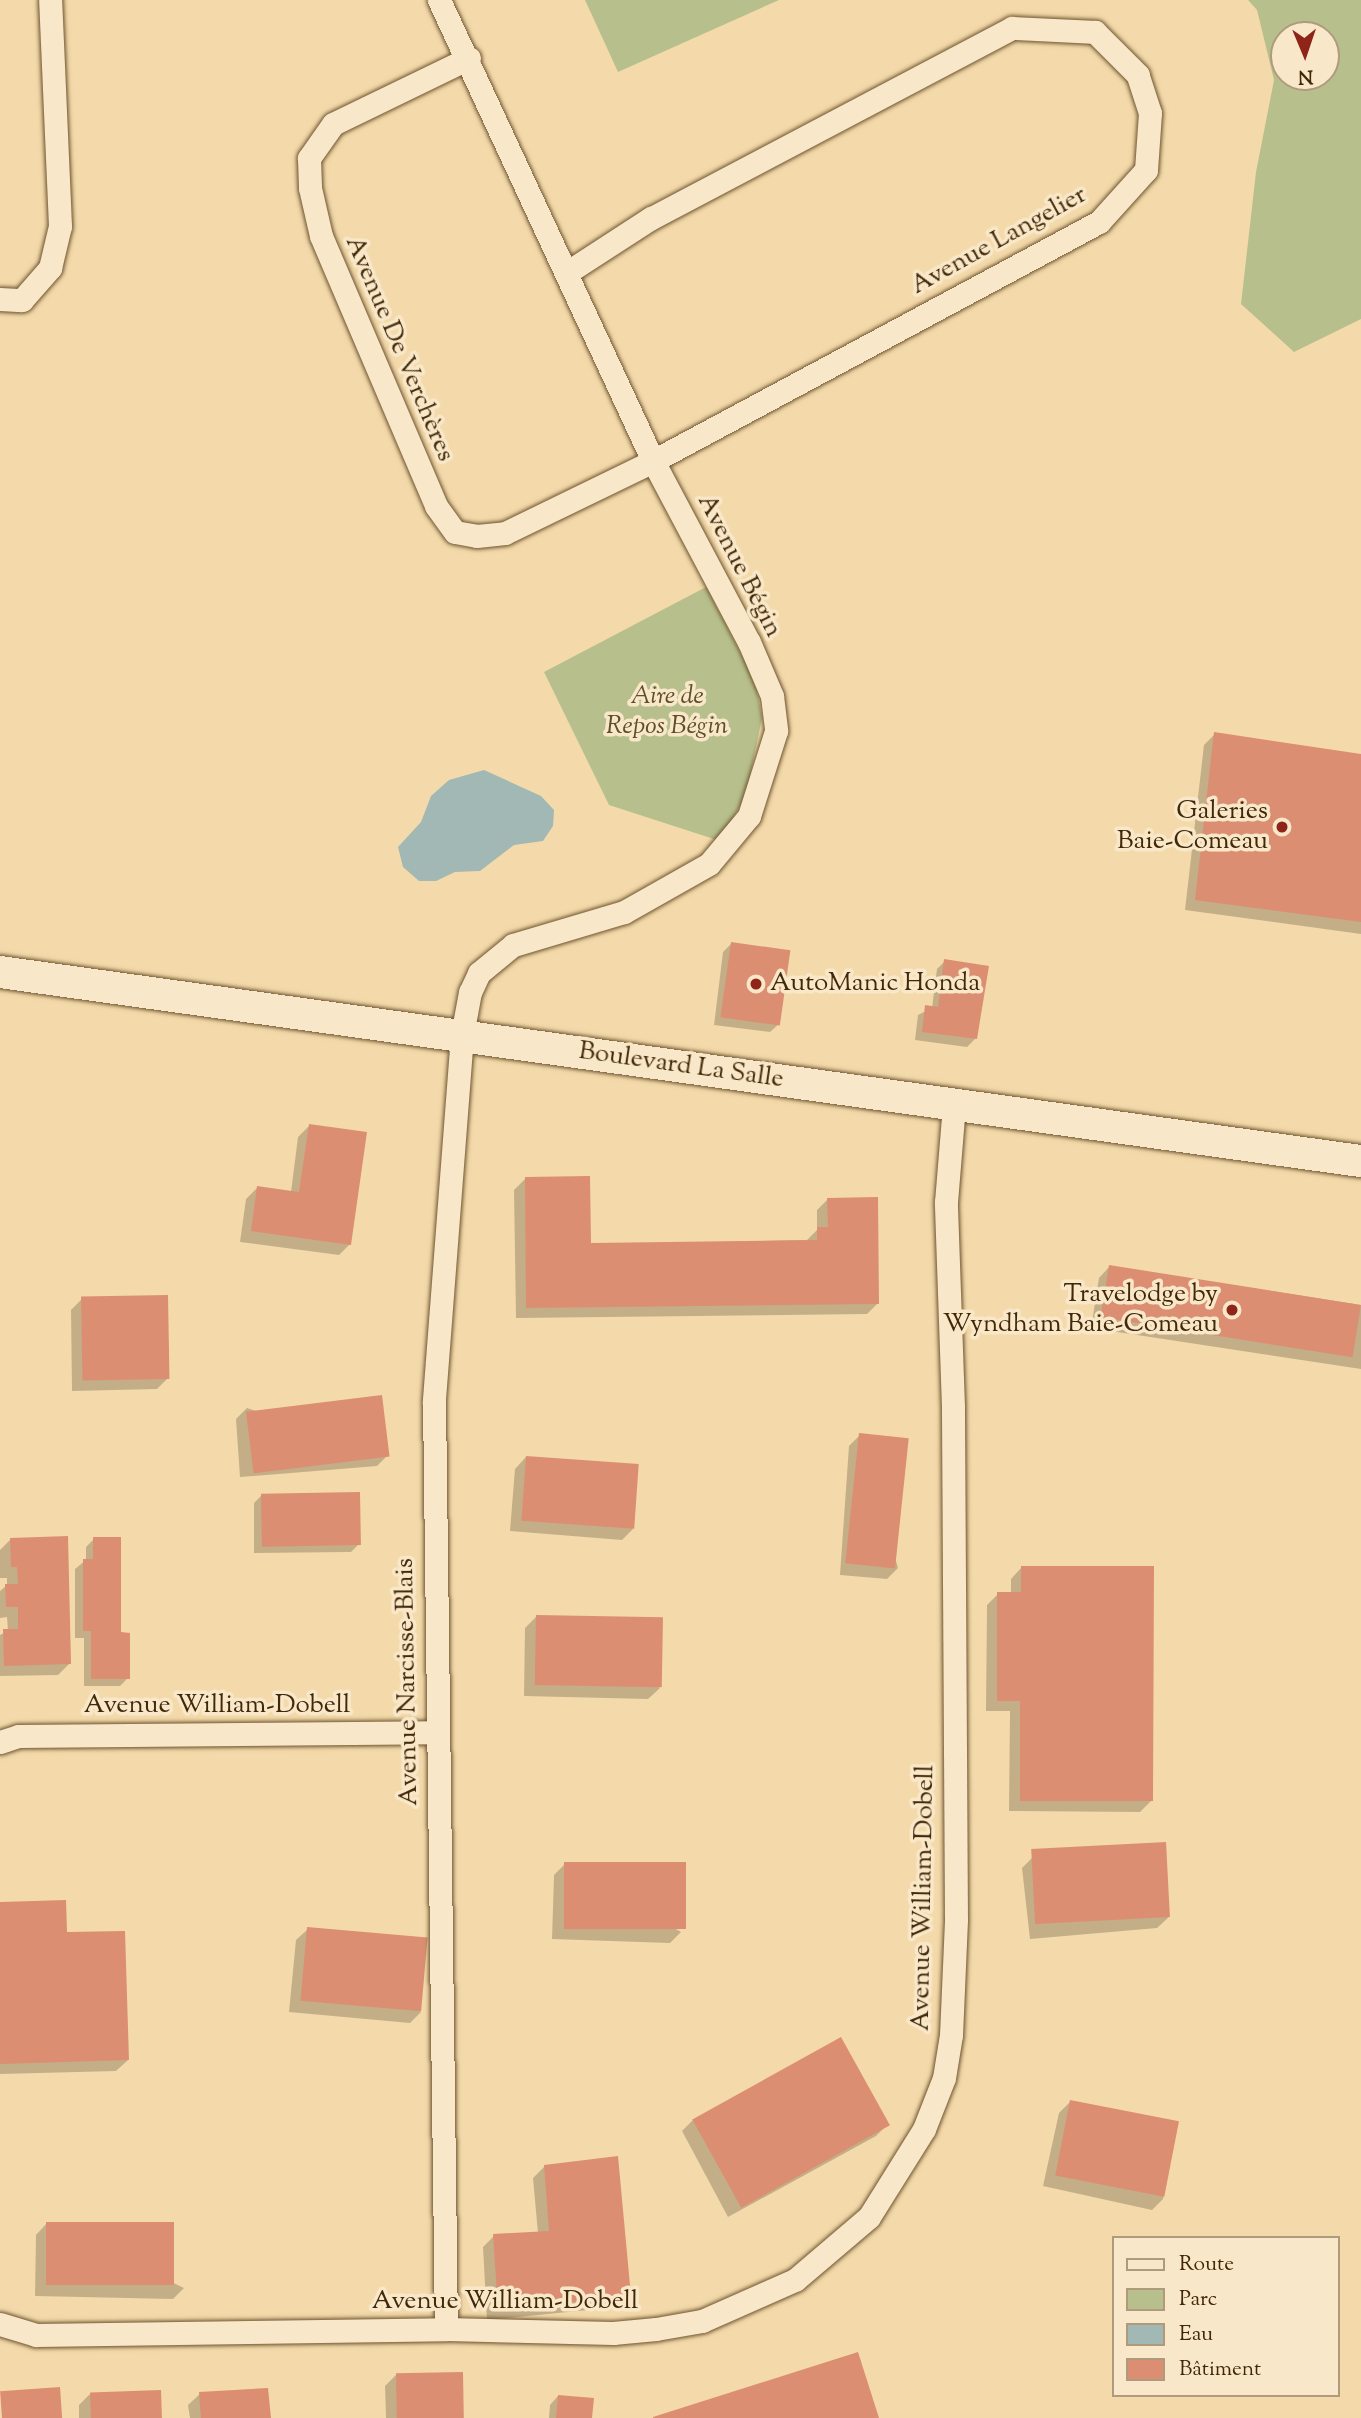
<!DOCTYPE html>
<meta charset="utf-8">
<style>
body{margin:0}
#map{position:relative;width:1361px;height:2418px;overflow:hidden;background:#f4daaa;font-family:"Sorts Mill Goudy",serif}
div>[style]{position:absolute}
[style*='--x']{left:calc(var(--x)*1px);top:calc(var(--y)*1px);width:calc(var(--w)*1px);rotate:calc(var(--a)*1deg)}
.green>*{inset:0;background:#b7c08c}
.water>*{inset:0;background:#a1b8b4}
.shadow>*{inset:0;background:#0003}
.building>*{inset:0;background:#dc8e72;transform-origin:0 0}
.roads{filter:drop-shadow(0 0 2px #6e5430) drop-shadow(0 0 2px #6e5430)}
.street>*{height:23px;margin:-11.5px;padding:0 11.5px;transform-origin:11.5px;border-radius:11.5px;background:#f8e7c8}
.secondary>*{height:32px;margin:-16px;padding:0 16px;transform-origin:16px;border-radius:16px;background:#f8e7c8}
.dots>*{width:19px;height:19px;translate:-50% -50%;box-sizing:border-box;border:4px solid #f8e7c8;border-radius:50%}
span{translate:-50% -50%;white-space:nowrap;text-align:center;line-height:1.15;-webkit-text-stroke:7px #f8e7c8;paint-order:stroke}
.street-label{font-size:26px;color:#412808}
.park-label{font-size:26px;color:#5e4e29;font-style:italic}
.poi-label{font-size:26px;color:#412808}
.right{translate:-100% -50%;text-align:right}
.left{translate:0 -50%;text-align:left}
.legend{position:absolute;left:1112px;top:2236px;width:228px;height:161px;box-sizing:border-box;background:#f8e7c8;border:2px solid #af9b7b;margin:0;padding:9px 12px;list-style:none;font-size:21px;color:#412808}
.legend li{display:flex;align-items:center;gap:14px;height:35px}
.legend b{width:35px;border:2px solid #af9b7b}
.north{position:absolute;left:1270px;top:21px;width:70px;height:70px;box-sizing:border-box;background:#f8e7c8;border:2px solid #af9b7b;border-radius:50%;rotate:178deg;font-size:19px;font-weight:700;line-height:28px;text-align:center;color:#412808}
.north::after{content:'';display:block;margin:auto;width:24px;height:32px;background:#8f2418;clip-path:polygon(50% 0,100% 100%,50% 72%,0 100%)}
</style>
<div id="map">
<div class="green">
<i style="clip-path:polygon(585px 0,779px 0,618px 72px)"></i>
<i style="clip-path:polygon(evenodd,1248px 0,1361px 0,1361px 319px,1294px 352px,1241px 304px,1256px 172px,1274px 80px,1257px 10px,1248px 0,1326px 35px,1326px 77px,1284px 77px,1284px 35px,1326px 35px)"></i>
<i style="clip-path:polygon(706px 587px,755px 681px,762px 718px,746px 795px,720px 841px,609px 805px,544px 672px)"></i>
</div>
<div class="water">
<i style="clip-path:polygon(484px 770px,541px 796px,554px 810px,553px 826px,543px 841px,514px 845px,480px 871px,455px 872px,436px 881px,419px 881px,403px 867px,398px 847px,421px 822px,431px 796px,449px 780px)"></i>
</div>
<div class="shadow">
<i style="clip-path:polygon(1215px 734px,1361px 756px,1361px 934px,1185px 910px,1204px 745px)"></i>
<i style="clip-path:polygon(731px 944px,779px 1024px,770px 1032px,714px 1025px,723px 952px)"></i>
<i style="clip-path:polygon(945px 961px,975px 1039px,967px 1047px,915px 1040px,918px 1015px,932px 1008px,937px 969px)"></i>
<i style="clip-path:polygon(309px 1126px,350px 1244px,339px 1255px,240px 1242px,246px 1199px,257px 1188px,291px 1192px,298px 1137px)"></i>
<i style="clip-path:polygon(525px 1179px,589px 1245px,807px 1240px,817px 1230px,817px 1210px,828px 1199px,878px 1303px,867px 1314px,516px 1318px,514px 1190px)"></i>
<i style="clip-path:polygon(1110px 1266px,1361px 1305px,1361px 1369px,1091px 1328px,1099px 1278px)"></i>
<i style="clip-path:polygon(82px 1299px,168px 1378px,157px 1389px,72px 1391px,71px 1310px)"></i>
<i style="clip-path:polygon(247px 1408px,388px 1455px,377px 1466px,240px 1477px,236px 1419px)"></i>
<i style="clip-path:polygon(860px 1435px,898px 1568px,887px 1579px,840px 1575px,849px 1446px)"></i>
<i style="clip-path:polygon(526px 1457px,633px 1529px,622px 1540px,510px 1531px,515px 1469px)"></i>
<i style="clip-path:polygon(262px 1495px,359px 1544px,351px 1552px,254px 1553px,254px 1503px)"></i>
<i style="clip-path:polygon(11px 1539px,69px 1664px,58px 1675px,0 1676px,0 1635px,8px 1631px,7px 1617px,0 1618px,0 1591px,7px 1585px,7px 1578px,0 1578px,0 1550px)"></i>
<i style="clip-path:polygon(94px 1539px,128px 1678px,120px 1686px,84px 1686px,84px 1638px,75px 1638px,75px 1569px,86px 1560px,86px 1547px)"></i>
<i style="clip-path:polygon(1022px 1567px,1151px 1801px,1140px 1812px,1009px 1811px,1010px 1711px,986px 1711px,987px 1605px,998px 1594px,1011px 1594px,1011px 1579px)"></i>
<i style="clip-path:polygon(537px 1616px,660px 1688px,648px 1699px,524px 1696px,525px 1628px)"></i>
<i style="clip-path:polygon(1033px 1857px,1169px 1917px,1157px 1928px,1030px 1939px,1022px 1868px)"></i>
<i style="clip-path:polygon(565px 1864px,681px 1932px,670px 1943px,552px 1939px,554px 1875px)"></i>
<i style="clip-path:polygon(0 1904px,65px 1934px,128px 2060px,116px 2071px,0 2074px)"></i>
<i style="clip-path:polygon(308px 1929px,421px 2012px,410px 2023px,289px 2012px,296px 1940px)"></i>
<i style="clip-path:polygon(1070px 2102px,1177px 2124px,1163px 2199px,1152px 2210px,1043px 2186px,1059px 2113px)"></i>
<i style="clip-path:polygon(693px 2120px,887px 2125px,876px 2136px,728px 2217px,682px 2131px)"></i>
<i style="clip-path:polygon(545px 2166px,629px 2296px,618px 2307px,487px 2320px,483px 2247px,494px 2236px,538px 2233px,533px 2178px)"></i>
<i style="clip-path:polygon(47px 2223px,184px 2288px,173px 2299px,35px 2296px,36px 2235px)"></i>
<i style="clip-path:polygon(396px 2375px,462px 2418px,386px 2418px,385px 2386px)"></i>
<i style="clip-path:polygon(90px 2394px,160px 2418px,79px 2418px,79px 2405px)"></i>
<i style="clip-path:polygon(200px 2394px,269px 2418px,190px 2418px,188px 2405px)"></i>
<i style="clip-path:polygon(558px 2396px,591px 2418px,549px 2418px,550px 2405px)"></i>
</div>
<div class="building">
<i style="clip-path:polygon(1214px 732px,1361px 754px,1361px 922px,1195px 900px)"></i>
<i style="left:731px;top:942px;width:60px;height:76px;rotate:8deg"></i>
<i style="clip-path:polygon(944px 959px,989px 966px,977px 1039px,922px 1032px,925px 1005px,938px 1007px)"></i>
<i style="clip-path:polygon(309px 1124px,367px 1132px,351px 1245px,251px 1231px,257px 1186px,299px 1192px)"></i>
<i style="clip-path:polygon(590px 1176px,591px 1243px,817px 1240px,817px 1227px,828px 1227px,827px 1198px,878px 1197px,879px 1304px,526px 1308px,525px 1177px)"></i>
<i style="left:1109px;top:1265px;width:255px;height:53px;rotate:9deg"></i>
<i style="left:168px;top:1295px;width:84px;height:87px;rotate:89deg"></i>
<i style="left:382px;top:1395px;width:62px;height:137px;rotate:83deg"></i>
<i style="left:859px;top:1433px;width:50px;height:131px;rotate:6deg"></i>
<i style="left:526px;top:1456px;width:113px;height:65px;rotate:4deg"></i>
<i style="left:360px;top:1492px;width:53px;height:99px;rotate:89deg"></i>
<i style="clip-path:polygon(68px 1536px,71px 1664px,4px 1666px,3px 1629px,18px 1629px,18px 1607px,6px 1607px,5px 1584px,18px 1584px,17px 1567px,11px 1567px,10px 1538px)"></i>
<i style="clip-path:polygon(93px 1537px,121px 1537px,121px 1632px,130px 1633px,130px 1679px,91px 1679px,91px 1631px,83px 1631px,83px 1559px,93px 1559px)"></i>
<i style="clip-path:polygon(1021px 1566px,1154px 1566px,1153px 1801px,1020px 1801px,1020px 1701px,997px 1701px,997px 1592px,1021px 1592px)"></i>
<i style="left:536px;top:1615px;width:127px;height:70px;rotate:1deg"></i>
<i style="left:1166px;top:1842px;width:75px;height:135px;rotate:87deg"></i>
<i style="left:564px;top:1862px;width:122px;height:67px"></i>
<i style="clip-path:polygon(66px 1900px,67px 1932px,125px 1931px,129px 2060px,0 2064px,0 1902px)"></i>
<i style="left:307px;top:1927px;width:121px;height:74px;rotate:5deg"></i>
<i style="left:841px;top:2037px;width:101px;height:170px;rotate:61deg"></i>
<i style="left:1070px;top:2100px;width:111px;height:77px;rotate:11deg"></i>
<i style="clip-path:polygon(618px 2156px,631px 2296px,498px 2309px,493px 2234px,549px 2231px,544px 2165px)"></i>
<i style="left:46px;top:2222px;width:128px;height:63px"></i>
<i style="clip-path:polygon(858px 2352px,879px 2418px,653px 2418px,653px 2417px)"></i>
<i style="left:463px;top:2372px;width:46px;height:67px;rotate:89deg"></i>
<i style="left:60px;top:2387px;width:31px;height:60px;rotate:86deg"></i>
<i style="clip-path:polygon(268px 2388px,271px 2418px,201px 2418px,199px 2392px)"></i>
<i style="left:161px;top:2390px;width:28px;height:71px;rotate:88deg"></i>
<i style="clip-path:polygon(558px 2395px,594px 2398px,592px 2418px,556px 2418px)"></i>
</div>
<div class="roads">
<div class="street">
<i style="--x:439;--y:0;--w:508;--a:65.1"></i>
<i style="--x:653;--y:461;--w:205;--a:62.1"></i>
<i style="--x:749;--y:642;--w:59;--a:66.9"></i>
<i style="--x:772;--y:696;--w:35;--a:83"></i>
<i style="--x:776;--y:731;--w:89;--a:107.6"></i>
<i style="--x:749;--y:816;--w:62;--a:129.8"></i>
<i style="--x:709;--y:864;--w:98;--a:150.5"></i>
<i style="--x:624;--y:912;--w:116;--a:163.4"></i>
<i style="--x:513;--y:945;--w:44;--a:140.5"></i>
<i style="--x:479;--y:973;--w:21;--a:115"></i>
<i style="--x:470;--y:992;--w:44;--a:100.5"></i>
<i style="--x:462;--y:1035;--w:367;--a:94.4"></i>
<i style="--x:434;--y:1401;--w:928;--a:89.26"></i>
<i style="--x:469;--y:58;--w:151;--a:154.1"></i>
<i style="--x:333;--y:124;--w:42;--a:125.2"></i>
<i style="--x:309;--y:158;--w:30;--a:88"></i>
<i style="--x:310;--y:188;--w:49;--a:77.1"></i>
<i style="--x:321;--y:236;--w:293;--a:66.9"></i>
<i style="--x:436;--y:506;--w:32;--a:54"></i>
<i style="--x:455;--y:532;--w:22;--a:10"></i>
<i style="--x:477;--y:536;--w:28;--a:-6"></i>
<i style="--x:505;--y:533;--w:165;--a:-25.9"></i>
<i style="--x:653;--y:461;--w:506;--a:-28.19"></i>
<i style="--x:1099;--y:222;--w:70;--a:-47.9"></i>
<i style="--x:1146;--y:170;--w:57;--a:-86"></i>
<i style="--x:1150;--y:113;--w:40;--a:-108"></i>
<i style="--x:1138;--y:75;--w:61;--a:-135"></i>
<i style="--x:1095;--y:32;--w:83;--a:-177.2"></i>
<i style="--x:1012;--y:28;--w:408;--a:152.2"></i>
<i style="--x:651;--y:218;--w:99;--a:147"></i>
<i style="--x:0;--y:299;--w:22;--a:3"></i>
<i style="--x:22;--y:300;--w:43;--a:-48.8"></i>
<i style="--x:50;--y:268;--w:43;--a:-76.6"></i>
<i style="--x:60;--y:226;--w:226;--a:-92.5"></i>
<i style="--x:0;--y:1742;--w:19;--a:-18"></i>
<i style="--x:18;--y:1736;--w:418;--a:-0.5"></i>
<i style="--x:0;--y:2324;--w:38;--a:17"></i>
<i style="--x:36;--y:2335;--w:410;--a:-0.8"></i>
<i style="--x:446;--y:2329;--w:167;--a:1.4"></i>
<i style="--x:613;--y:2333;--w:43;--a:-5.3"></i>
<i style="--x:656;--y:2329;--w:47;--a:-9.9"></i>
<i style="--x:702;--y:2321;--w:102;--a:-23.8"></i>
<i style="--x:795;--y:2280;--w:97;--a:-40.4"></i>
<i style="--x:869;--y:2217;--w:104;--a:-58"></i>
<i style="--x:924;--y:2129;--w:55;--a:-68.6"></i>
<i style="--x:944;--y:2078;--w:44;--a:-80.8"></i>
<i style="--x:951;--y:2035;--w:116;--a:-87.5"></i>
<i style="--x:956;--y:1919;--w:512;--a:-90.34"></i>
<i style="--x:953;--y:1407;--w:205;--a:-92"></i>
<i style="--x:946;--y:1202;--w:98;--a:-85.3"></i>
</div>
<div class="secondary">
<i style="--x:0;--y:972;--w:1374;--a:7.91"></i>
</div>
</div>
<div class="dots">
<i style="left:1282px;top:827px;background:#8f2418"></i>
<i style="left:756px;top:984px;background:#8f2418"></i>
<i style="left:1232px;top:1310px;background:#8f2418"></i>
</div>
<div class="street-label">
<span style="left:999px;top:241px;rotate:-29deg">Avenue Langelier</span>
<span style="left:399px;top:349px;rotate:67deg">Avenue De Verchères</span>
<span style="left:739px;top:566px;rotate:63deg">Avenue Bégin</span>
<span style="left:681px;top:1066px;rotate:8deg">Boulevard La Salle</span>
<span style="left:408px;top:1682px;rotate:-91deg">Avenue Narcisse-Blais</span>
<span style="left:217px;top:1706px">Avenue William-Dobell</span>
<span style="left:924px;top:1898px;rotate:-89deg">Avenue William-Dobell</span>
<span style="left:505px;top:2302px">Avenue William-Dobell</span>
</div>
<div class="park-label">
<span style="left:667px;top:712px">Aire de<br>Repos Bégin</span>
</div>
<div class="poi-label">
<span class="right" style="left:1268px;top:827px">Galeries<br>Baie-Comeau</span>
<span class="left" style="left:770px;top:984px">AutoManic Honda</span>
<span class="right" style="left:1218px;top:1310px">Travelodge by<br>Wyndham Baie-Comeau</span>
</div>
<ul class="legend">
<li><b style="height:9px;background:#f8e7c8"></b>Route</li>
<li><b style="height:19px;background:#b7c08c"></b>Parc</li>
<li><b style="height:19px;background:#a1b8b4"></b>Eau</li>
<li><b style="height:19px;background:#dc8e72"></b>Bâtiment</li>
</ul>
<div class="north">N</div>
</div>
